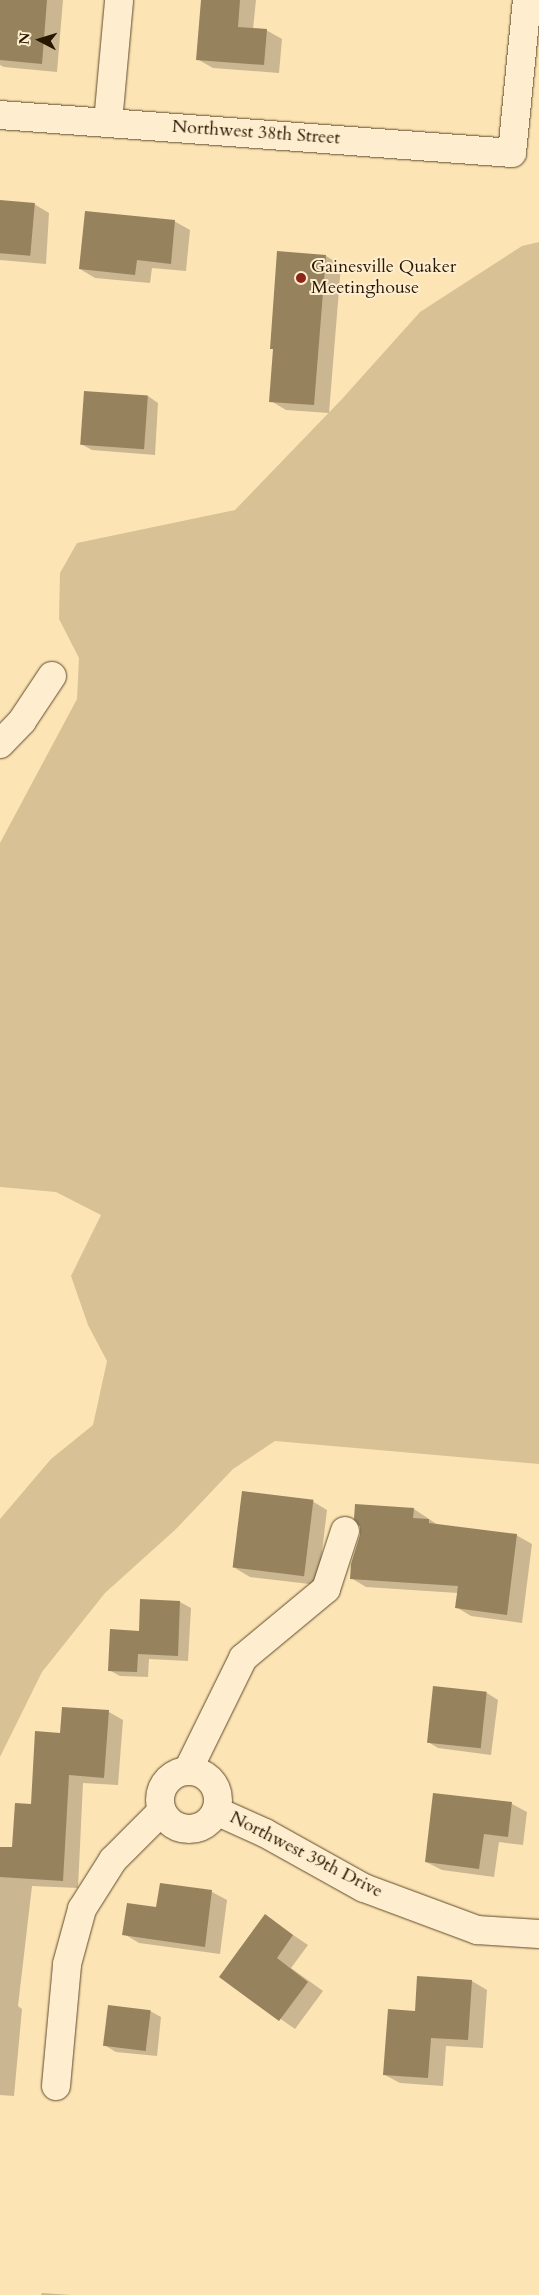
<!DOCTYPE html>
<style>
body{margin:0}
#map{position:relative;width:539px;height:2295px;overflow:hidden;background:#fde4b4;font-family:Cardo,serif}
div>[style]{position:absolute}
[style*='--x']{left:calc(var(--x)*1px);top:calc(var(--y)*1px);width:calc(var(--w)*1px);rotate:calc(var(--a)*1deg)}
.green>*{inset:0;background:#d9c196}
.shadow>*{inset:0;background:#0003}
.building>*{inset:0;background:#97825e;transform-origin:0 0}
.roads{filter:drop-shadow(0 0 1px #5d4a2e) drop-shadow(0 0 1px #5d4a2e)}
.minor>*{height:28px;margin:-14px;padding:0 14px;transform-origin:14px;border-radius:14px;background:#feedce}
.minor>.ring{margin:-14px;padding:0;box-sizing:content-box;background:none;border:28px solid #feedce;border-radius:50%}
.dots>*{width:14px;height:14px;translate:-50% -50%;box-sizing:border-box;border:2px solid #feedce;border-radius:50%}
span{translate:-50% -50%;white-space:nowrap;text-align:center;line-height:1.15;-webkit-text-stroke:4px #feedce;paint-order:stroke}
.street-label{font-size:18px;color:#281701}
.poi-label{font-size:18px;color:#281701}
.left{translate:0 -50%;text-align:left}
.north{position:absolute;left:15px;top:15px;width:50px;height:50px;-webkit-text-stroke:4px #feedce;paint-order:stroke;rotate:275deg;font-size:14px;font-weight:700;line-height:20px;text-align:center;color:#281701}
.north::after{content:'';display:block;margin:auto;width:18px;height:22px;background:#281701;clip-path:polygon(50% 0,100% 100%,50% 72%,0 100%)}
</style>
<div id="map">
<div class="green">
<i style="clip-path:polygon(539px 242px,539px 1464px,275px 1441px,233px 1469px,176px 1529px,105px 1593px,42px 1672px,0 1757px,0 1519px,51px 1459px,93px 1425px,107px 1361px,88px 1325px,71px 1276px,101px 1215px,56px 1192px,0 1187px,0 843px,77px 699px,79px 658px,59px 619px,60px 573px,77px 543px,235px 510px,342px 399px,420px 312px,522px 246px)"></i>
</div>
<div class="shadow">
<i style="clip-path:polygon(0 0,63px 0,57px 72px,4px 67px,0 65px)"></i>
<i style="clip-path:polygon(202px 0,256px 0,253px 29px,266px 30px,282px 39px,279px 73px,213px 68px,197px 59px)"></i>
<i style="clip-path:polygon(0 202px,34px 204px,49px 213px,46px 264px,0 260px)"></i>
<i style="clip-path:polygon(174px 221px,190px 230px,186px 271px,152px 268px,150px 283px,95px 278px,80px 269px)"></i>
<i style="clip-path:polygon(326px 256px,341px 265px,329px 413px,286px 410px,271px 401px,275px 350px,271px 348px)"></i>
<i style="clip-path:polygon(148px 396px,158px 403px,155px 455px,92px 450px,81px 444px)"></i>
<i style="clip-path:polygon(312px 1501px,327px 1510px,318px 1585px,250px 1577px,235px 1568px)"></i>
<i style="clip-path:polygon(414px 1509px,438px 1525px,516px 1535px,532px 1544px,522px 1623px,471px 1616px,456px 1607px,458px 1593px,366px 1587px,351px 1578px)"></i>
<i style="clip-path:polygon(141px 1600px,180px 1602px,191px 1608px,188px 1661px,149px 1659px,148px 1677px,120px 1676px,109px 1670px,140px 1632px)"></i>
<i style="clip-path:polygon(487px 1693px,498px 1700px,491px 1755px,438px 1748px,428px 1742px)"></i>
<i style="clip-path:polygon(109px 1712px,123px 1720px,118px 1785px,83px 1783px,78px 1888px,32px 1886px,18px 2006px,22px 2009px,14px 2096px,0 2095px,0 1848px,13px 1848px,62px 1734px)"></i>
<i style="clip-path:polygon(512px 1804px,527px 1812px,523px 1845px,499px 1842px,494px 1877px,442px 1870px,426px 1862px)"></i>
<i style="clip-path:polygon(161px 1884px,212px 1892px,227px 1900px,220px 1954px,139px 1943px,124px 1934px,157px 1909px)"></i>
<i style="clip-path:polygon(265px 1916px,308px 1945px,291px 1968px,323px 1991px,295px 2029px,221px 1977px)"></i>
<i style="clip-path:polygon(472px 1981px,487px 1990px,483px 2048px,446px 2046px,443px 2086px,400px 2083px,385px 2075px,417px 2013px)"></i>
<i style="clip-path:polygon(150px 2011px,161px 2017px,157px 2056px,116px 2052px,106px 2046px)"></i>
<i style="clip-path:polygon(42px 2293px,71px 2295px,41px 2295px)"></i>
</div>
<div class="building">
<i style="clip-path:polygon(0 0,47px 0,42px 64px,0 60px)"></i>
<i style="clip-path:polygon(201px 0,240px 0,238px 27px,267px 29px,264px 65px,196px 60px)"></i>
<i style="left:0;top:200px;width:35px;height:53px;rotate:5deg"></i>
<i style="clip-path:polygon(85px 211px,175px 220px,171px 264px,137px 260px,135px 275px,79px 269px)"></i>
<i style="clip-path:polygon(277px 251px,326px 255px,314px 405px,269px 402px,273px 349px,270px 349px)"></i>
<i style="left:84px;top:391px;width:64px;height:54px;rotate:4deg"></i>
<i style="left:242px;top:1491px;width:72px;height:77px;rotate:7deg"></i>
<i style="clip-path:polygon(355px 1504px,414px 1508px,413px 1518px,429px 1519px,429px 1523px,517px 1534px,507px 1615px,455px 1608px,458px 1586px,350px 1579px,351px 1564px,360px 1535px,360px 1527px,354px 1519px)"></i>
<i style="clip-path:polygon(140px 1599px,180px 1601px,178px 1656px,138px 1654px,137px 1672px,108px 1671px,110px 1629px,139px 1631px)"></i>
<i style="left:433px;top:1686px;width:54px;height:57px;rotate:6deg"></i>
<i style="clip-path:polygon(62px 1707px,109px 1710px,104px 1778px,69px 1775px,63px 1881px,0 1877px,0 1847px,12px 1847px,15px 1803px,31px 1804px,35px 1731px,60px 1733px)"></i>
<i style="clip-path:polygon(433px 1793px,512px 1802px,508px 1837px,484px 1834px,479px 1869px,425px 1862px)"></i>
<i style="clip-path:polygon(160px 1883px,212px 1890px,205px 1947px,122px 1935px,127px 1903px,156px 1907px)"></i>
<i style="clip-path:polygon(265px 1914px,293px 1935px,277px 1958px,308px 1982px,279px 2021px,219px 1977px)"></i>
<i style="clip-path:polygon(417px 1976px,472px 1980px,468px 2040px,431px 2038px,428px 2078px,383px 2075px,388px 2009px,415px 2011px)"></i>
<i style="left:108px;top:2005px;width:43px;height:41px;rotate:7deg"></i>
</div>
<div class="roads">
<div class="minor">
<i style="--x:0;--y:115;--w:513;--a:4.24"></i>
<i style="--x:512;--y:153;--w:154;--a:-84.4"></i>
<i style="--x:108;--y:122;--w:122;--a:-84.8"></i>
<i style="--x:0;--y:744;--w:32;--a:-46"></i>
<i style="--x:22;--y:721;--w:54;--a:-56.3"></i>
<i style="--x:188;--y:1770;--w:125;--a:-63.8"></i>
<i style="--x:243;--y:1658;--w:108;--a:-39.7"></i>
<i style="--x:326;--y:1589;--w:61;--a:-71.9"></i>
<i class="ring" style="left:160px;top:1771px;width:30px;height:30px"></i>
<i style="--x:216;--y:1811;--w:54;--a:24.2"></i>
<i style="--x:265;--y:1833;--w:113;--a:29.1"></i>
<i style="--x:364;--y:1888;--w:121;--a:20.4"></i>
<i style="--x:477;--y:1930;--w:62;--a:3.7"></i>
<i style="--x:56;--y:2086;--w:122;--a:-84.8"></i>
<i style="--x:67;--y:1964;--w:57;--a:-74.7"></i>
<i style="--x:82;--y:1909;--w:58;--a:-57.7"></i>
<i style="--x:113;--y:1860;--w:68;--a:-45"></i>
</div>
</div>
<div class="dots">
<i style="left:301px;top:278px;background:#8f2418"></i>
</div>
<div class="street-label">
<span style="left:256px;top:133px;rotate:4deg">Northwest 38th Street</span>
<span style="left:306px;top:1855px;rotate:27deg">Northwest 39th Drive</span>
</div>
<div class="poi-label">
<span class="left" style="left:311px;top:278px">Gainesville Quaker<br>Meetinghouse</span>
</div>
<div class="north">N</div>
</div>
